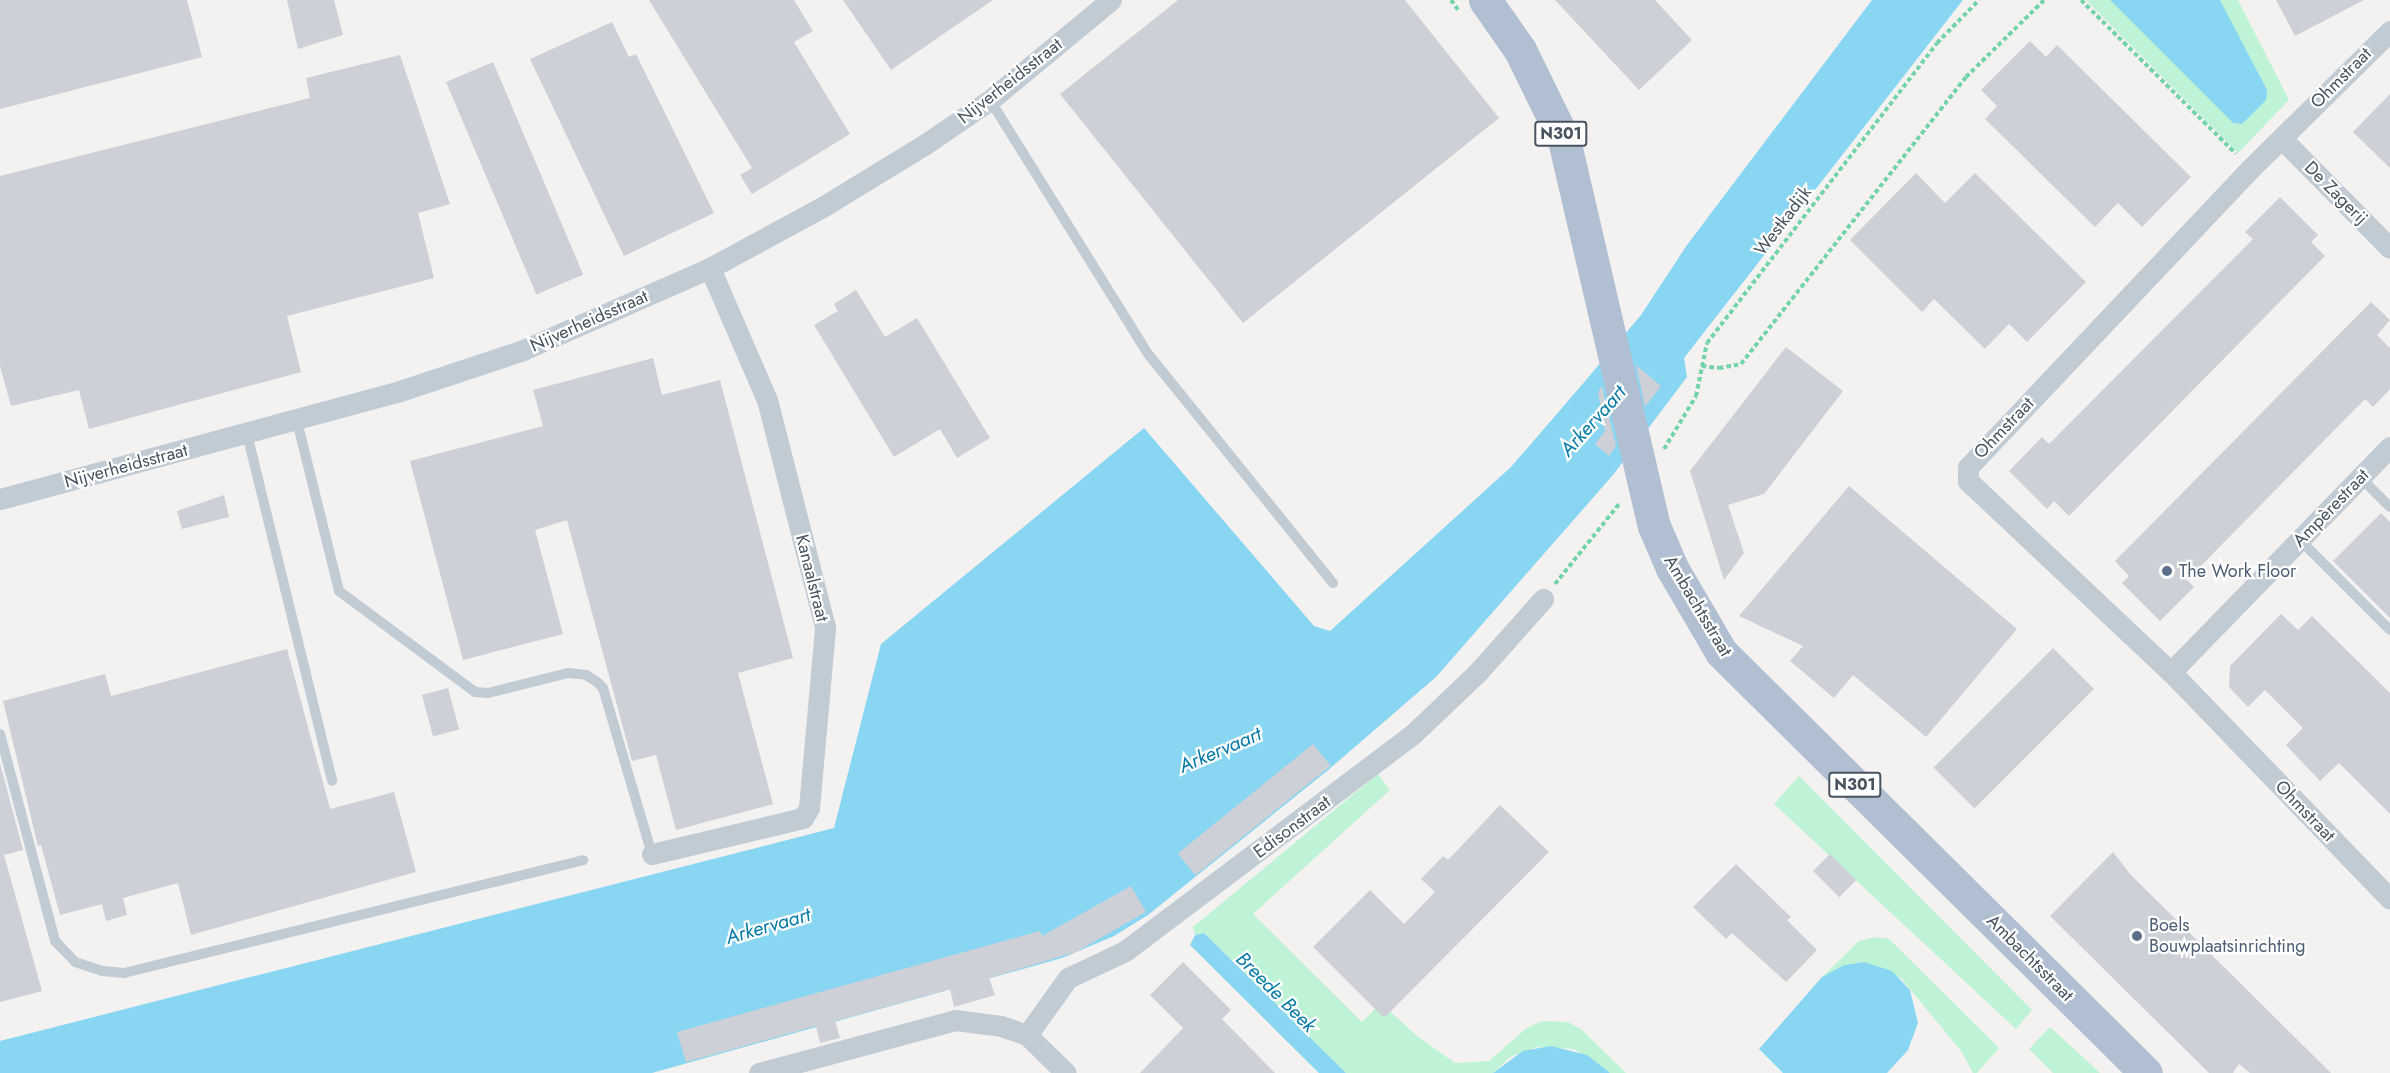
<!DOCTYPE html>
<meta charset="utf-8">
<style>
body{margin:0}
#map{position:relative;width:2390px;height:1073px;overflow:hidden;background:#f4f1f1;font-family:Jost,sans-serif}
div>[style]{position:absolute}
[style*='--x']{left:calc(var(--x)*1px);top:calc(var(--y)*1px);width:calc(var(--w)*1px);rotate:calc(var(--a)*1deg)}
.green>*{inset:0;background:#bef3d6}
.water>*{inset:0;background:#89d6f2}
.building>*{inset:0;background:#cdd0d6;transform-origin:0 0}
.path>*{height:4px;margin-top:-2px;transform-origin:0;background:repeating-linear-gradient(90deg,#73d4aa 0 4.5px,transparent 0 7.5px)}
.service>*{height:10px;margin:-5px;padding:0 5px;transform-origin:5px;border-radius:5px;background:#c1cbd4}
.minor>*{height:21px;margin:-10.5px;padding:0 10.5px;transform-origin:10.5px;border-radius:10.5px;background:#c1cbd4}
.primary>*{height:33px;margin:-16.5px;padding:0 16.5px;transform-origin:16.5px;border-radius:16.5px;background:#b0bfd1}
.dots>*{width:16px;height:16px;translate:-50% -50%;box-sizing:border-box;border:3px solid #fff;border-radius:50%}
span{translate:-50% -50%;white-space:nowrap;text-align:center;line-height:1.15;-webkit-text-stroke:4.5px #fff;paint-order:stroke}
.shield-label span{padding:2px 4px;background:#fff;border:2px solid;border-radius:4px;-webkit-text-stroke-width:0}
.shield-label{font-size:16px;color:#485360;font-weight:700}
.street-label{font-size:18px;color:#485360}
.service-label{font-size:18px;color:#4e5e75}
.left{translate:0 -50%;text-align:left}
.water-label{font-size:20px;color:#047ba7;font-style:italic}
</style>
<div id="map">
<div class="green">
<i style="clip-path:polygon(2086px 0,2238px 0,2289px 100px,2238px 153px)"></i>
<i style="clip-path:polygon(1378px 774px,1390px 790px,1253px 914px,1362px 1022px,1381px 1003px,1416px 1035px,1455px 1063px,1489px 1061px,1527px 1028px,1542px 1021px,1568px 1022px,1582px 1030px,1626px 1073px,1610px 1073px,1574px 1049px,1537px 1047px,1510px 1057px,1493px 1073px,1346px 1073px,1204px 933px,1195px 935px,1193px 927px)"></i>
<i style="clip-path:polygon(1799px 776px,2032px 1010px,2016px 1029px,1774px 804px)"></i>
<i style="clip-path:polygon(1876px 937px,1889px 939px,1999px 1048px,1977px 1073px,1973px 1073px,1961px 1051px,1901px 978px,1864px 962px,1844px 965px,1822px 977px,1859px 941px)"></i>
<i style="clip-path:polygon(2050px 1027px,2098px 1071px,2100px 1073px,2053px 1073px,2029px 1049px)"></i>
</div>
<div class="water">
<i style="clip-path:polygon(1872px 0,1963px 0,1684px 358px,1687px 377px,1613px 475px,1436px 677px,1327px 771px,1148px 915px,1114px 936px,1062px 958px,652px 1073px,0 1073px,0 1041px,834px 828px,881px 644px,1144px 428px,1314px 626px,1330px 631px,1511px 467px,1580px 387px,1641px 315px,1687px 245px)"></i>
<i style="clip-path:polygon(2110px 0,2220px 0,2267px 90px,2266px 100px,2242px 124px,2233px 123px)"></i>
<i style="clip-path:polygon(1204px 933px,1346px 1073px,1319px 1073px,1190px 945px,1195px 935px)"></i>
<i style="clip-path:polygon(1864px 962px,1892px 971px,1910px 990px,1918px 1023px,1908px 1050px,1887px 1073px,1783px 1073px,1759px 1049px,1822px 977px,1844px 965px)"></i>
<i style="clip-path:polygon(1551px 1046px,1587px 1055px,1610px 1073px,1493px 1073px,1523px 1051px)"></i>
</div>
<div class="building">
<i style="clip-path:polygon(0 0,187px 0,202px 57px,0 109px)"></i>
<i style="clip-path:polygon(287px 0,334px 0,343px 35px,298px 49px)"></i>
<i style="clip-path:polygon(649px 0,794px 0,813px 31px,794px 42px,850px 134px,752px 194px,740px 175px,752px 168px)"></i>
<i style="clip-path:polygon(843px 0,993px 0,891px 70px)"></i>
<i style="clip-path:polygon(1178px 0,1405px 0,1499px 118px,1243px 323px,1060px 94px)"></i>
<i style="clip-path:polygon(1555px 0,1655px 0,1692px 40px,1639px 90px)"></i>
<i style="clip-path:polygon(2276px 0,2364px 0,2295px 36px)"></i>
<i style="clip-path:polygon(612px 22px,629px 57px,636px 54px,714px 213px,624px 256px,530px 59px)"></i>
<i style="clip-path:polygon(2030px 41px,2046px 57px,2057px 45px,2191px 177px,2142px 227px,2118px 203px,2095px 227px,1985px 119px,1997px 106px,1981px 90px)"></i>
<i style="clip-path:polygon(400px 55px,450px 204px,418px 213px,434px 278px,287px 316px,301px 372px,89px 429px,79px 390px,11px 406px,0 366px,0 176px,310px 98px,306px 78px)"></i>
<i style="left:493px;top:62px;width:231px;height:51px;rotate:67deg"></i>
<i style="clip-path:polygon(2390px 94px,2390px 168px,2353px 132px)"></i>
<i style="clip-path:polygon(1916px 173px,1945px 203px,1975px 173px,2086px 282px,2027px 342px,2009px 324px,1985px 349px,1934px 299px,1922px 312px,1850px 240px)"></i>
<i style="clip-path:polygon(2280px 197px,2318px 235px,2311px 242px,2325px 256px,2069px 516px,2054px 501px,2047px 509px,2009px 471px,2042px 437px,2049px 444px,2253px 239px,2245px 232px)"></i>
<i style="clip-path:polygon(856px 290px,885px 337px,917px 318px,990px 438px,957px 458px,940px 429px,894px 457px,814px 325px,838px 311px,834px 304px)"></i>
<i style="clip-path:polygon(2371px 302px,2390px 320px,2377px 335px,2390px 348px,2390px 389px,2373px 407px,2365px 399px,2187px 580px,2194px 587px,2160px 621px,2122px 583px,2129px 576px,2115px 561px)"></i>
<i style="clip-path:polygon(1786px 347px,1843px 391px,1764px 494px,1728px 505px,1744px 553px,1724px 580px,1690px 471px)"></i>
<i style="clip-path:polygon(653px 358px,662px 395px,720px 380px,793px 658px,738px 673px,773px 804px,676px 830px,656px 755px,632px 761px,567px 520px,535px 530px,563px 634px,463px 660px,410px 461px,543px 426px,533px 390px)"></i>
<i style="clip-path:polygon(1636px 365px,1661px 386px,1645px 407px)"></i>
<i style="clip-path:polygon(1602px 386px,1616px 446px,1609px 456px,1595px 444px,1605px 431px,1598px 392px)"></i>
<i style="clip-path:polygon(1849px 486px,2017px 629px,1926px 737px,1853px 675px,1834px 698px,1790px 661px,1803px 646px,1739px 616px)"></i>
<i style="clip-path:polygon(224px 495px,229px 517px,182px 529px,177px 511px)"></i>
<i style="clip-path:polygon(2381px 513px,2390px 522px,2390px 618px,2333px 561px)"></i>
<i style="clip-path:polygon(2281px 614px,2298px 630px,2312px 616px,2390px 693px,2390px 814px,2339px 763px,2320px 781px,2286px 745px,2303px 728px,2265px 690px,2248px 707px,2229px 687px,2230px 666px)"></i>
<i style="left:2053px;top:648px;width:58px;height:169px;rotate:45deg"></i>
<i style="clip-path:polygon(287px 649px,330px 809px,394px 792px,416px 872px,191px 935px,178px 883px,123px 898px,127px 915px,106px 921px,102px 904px,60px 915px,41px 845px,38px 846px,3px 701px,105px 674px,111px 696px)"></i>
<i style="left:448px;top:688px;width:43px;height:27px;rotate:75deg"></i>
<i style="left:1313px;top:744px;width:28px;height:174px;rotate:51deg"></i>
<i style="clip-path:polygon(0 763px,23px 850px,4px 855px,42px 991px,0 1002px)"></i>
<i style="clip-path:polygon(1500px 805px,1549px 852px,1384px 1018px,1313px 947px,1370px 890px,1404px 924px,1435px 892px,1421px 879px,1443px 856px,1448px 860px)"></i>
<i style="clip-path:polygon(2113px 852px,2130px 874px,2331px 1073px,2250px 1073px,2239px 1064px,2233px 1073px,2209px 1073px,2050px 916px)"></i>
<i style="left:1830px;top:854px;width:37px;height:24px;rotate:45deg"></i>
<i style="clip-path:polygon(1736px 864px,1791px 917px,1787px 920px,1817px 950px,1786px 982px,1732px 933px,1726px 939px,1693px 907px)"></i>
<i style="clip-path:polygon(1131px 886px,1146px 912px,1076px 952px,989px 978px,995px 995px,954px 1007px,950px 989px,835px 1021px,840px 1038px,820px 1043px,816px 1026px,686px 1062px,677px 1032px,1040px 931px,1042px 936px)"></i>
<i style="clip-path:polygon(1183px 962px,1231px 1010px,1222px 1019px,1275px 1073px,1140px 1073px,1183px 1028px,1150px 995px)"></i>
</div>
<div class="path">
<i style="--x:1451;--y:0;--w:14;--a:54"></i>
<i style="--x:2081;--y:0;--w:218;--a:44.8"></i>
<i style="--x:1702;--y:366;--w:17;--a:7"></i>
<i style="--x:1719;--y:368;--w:22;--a:-10"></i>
<i style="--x:1741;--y:364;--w:365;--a:-51.9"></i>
<i style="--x:1966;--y:77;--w:110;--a:-44.6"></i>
<i style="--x:1664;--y:449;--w:62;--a:-58.9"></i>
<i style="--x:1696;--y:396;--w:54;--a:-78.3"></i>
<i style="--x:1707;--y:343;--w:378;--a:-52.5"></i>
<i style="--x:1937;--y:43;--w:60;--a:-45.7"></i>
<i style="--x:1555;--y:584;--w:104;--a:-51.3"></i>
</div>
<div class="service">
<i style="--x:990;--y:100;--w:301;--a:58.1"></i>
<i style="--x:1149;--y:355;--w:293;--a:51.1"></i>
<i style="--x:297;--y:421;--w:175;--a:76.1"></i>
<i style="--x:339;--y:591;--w:169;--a:36.6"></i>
<i style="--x:475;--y:692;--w:13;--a:4"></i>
<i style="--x:488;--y:693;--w:82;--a:-14"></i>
<i style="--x:568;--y:673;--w:18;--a:6"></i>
<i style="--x:586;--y:675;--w:13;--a:32"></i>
<i style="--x:597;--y:682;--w:8;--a:45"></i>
<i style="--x:603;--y:688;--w:173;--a:73.6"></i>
<i style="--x:247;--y:434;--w:357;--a:76.2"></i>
<i style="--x:2361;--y:478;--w:41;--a:45"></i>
<i style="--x:2300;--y:540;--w:127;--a:45"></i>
<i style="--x:0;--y:734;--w:214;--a:75.1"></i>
<i style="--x:55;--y:941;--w:29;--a:46"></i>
<i style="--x:75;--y:962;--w:28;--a:18"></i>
<i style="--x:102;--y:971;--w:22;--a:5"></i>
<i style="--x:124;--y:973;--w:473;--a:-13.8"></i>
</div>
<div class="minor">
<i style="--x:2390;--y:31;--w:197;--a:135.4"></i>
<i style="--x:2250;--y:169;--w:410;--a:133.4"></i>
<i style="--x:1968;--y:467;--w:14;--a:90"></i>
<i style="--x:1968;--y:481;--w:279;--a:43.3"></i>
<i style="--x:2171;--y:672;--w:315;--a:46"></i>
<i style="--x:2282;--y:139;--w:153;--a:45.3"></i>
<i style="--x:0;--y:499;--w:414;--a:-15.1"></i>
<i style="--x:400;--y:391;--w:130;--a:-18.4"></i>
<i style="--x:523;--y:350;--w:204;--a:-23.7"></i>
<i style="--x:710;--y:268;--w:130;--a:-28.5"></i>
<i style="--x:824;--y:206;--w:117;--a:-31.4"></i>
<i style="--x:924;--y:145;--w:80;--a:-34.3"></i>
<i style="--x:990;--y:100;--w:157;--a:-39.6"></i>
<i style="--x:2171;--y:672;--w:314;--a:-45.8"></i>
<i style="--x:652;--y:854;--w:155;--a:-13.4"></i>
<i style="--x:803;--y:818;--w:12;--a:-59"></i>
<i style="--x:809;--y:808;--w:182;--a:-84.9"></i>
<i style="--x:825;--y:627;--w:234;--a:-104.3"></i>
<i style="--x:767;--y:400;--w:144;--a:-113.4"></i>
<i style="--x:1027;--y:1035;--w:70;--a:-54.3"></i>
<i style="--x:1068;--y:978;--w:63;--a:-25.3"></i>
<i style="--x:1125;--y:951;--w:362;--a:-37"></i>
<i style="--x:1414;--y:733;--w:88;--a:-43.6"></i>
<i style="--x:1478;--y:672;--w:98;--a:-48.3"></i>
<i style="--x:759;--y:1073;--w:203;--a:-15.1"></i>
<i style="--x:955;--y:1020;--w:46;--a:7.4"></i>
<i style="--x:1001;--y:1026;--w:28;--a:19"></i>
<i style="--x:1027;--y:1035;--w:54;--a:44.3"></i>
</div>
<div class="primary">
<i style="--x:1485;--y:0;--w:61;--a:55"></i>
<i style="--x:1520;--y:50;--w:100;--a:63.9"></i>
<i style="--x:1564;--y:140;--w:396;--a:76.9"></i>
<i style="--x:1654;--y:526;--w:46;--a:66.8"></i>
<i style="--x:1672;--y:568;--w:97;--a:59.7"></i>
<i style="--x:1721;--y:652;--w:598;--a:44.73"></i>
</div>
<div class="dots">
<i style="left:2167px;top:571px;background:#5c6f8a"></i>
<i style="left:2137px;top:936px;background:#5c6f8a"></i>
</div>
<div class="shield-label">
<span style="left:1561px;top:134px">N301</span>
<span style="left:1855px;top:785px">N301</span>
</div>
<div class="street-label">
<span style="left:2341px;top:78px;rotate:-45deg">Ohmstraat</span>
<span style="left:1010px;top:81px;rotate:-38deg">Nijverheidsstraat</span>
<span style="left:2336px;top:193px;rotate:45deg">De Zagerij</span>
<span style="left:1783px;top:221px;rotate:-53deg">Westkadijk</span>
<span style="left:589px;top:321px;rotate:-24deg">Nijverheidsstraat</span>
<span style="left:2004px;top:428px;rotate:-46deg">Ohmstraat</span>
<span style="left:126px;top:466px;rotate:-15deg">Nijverheidsstraat</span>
<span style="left:2331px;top:508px;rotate:-46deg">Ampèrestraat</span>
<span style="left:812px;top:578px;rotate:76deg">Kanaalstraat</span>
<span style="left:1698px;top:606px;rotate:59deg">Ambachtsstraat</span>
<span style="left:2305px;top:811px;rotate:46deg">Ohmstraat</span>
<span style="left:1292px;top:827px;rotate:-37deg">Edisonstraat</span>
<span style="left:2030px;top:958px;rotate:45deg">Ambachtsstraat</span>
</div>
<div class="service-label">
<span class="left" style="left:2179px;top:571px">The Work Floor</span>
<span class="left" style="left:2149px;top:936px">Boels<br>Bouwplaatsinrichting</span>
</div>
<div class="water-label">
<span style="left:1593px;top:421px;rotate:-48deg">Arkervaart</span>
<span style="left:1220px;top:750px;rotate:-23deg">Arkervaart</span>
<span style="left:768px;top:926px;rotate:-16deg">Arkervaart</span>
<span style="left:1276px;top:992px;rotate:45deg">Breede Beek</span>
</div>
</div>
